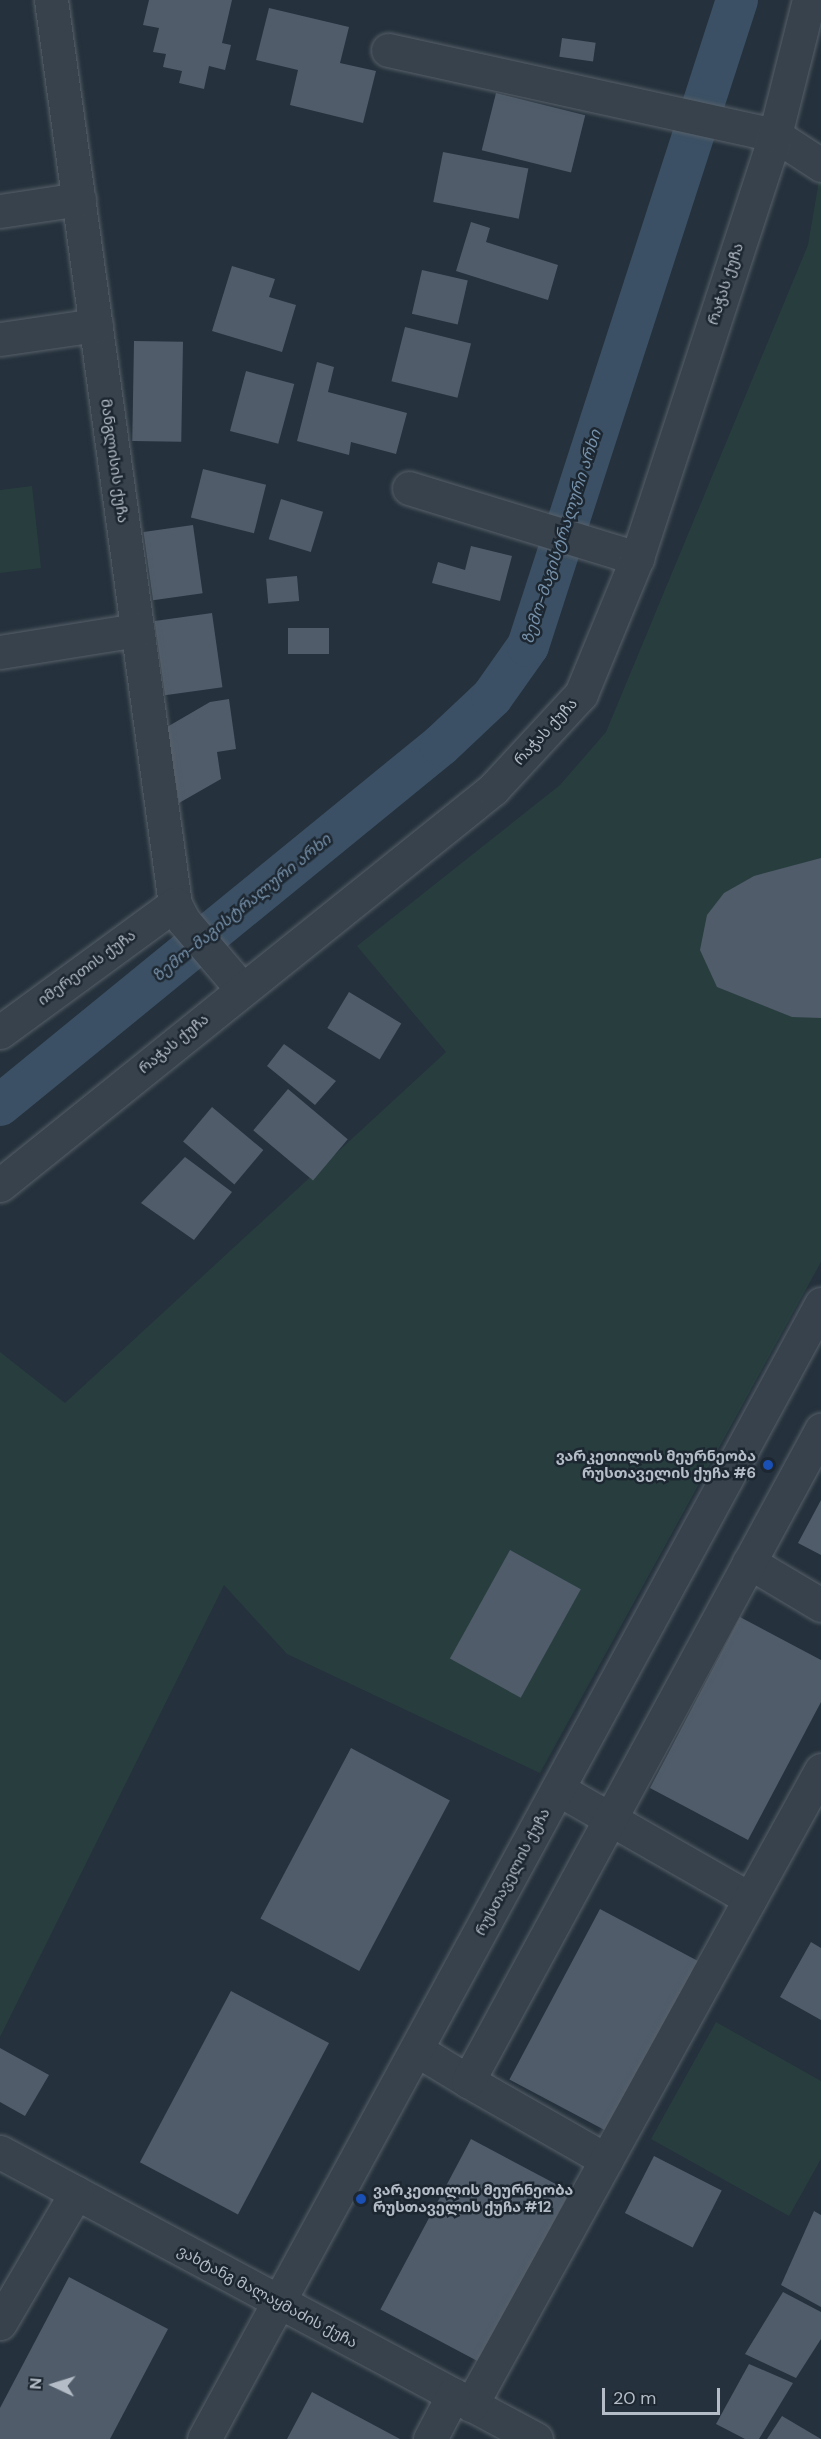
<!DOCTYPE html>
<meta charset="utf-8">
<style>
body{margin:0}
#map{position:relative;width:821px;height:2439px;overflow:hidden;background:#25313c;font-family:"DM Sans","Noto Sans Georgian",sans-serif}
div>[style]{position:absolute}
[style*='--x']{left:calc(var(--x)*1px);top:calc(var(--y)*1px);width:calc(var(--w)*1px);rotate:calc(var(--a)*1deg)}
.green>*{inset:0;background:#283e3e}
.canal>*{height:42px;margin:-21px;padding:0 21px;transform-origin:21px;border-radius:21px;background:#3b5064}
.building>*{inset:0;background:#505c6a;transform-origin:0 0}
.roads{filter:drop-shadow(0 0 2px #56606a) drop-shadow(0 0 2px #56606a)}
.minor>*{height:33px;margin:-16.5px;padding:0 16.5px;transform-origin:16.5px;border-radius:16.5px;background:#38424c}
.dots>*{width:16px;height:16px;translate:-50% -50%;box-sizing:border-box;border:3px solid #1d2731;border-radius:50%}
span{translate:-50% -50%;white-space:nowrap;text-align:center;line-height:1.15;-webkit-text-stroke:5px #1d2731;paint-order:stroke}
.street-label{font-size:15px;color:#b4bdc7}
.poi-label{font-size:15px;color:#b4bdc7;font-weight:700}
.right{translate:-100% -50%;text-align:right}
.left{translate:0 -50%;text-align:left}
.water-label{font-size:16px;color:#7691aa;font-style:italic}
.north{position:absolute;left:24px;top:2355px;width:60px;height:60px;-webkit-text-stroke:4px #1d2731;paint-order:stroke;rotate:274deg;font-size:16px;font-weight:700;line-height:24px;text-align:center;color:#b4bdc7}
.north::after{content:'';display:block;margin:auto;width:21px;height:27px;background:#b4bdc7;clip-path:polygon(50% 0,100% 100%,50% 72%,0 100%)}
.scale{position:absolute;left:602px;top:2388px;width:118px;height:27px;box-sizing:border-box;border:3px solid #b4bdc7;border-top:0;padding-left:8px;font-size:18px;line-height:21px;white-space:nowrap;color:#b4bdc7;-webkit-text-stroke:4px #1d2731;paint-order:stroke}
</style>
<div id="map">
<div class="green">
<i style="clip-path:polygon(821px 169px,821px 1262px,540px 1773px,287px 1654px,224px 1585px,0 2037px,0 1352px,65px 1403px,446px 1052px,357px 946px,560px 785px,606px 732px,808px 245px)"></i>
<i style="clip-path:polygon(32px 486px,41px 568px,0 573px,0 490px)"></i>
<i style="clip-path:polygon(716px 2022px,821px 2081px,821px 2159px,789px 2216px,651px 2139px)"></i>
</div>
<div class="canal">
<i style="--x:0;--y:1105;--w:569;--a:-39.23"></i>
<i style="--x:441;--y:745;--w:70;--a:-43.3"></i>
<i style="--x:492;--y:697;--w:62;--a:-54.8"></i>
<i style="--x:528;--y:646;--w:679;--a:-72.07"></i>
</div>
<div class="building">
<i style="clip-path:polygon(149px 0,232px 0,222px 43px,231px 45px,225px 70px,209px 66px,204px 89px,179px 83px,182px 71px,163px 67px,166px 54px,153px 52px,159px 28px,143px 25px)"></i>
<i style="clip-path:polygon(269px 8px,349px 27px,340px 63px,376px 71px,363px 123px,290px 105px,298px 70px,256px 60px)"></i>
<i style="left:562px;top:38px;width:34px;height:19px;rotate:8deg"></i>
<i style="left:496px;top:93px;width:92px;height:59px;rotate:14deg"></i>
<i style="left:443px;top:152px;width:87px;height:51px;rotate:11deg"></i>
<i style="clip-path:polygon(471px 222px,490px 228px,486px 242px,558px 265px,548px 300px,456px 271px)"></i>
<i style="clip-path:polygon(232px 266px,275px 279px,269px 297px,296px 305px,282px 352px,212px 331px)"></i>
<i style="left:422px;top:270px;width:47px;height:45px;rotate:13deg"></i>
<i style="left:405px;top:327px;width:68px;height:56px;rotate:14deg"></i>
<i style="left:134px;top:341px;width:49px;height:100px;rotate:1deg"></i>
<i style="clip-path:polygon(317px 362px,334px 367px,328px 392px,407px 413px,396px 454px,351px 442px,349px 455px,297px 441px)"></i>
<i style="left:246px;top:371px;width:50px;height:62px;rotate:15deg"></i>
<i style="left:203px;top:469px;width:65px;height:50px;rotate:14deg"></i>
<i style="left:281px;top:499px;width:44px;height:42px;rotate:17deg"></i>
<i style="left:193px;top:525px;width:69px;height:50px;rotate:82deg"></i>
<i style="clip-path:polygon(471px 546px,512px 556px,500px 601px,432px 583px,438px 562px,465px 570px)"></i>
<i style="left:297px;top:576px;width:25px;height:31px;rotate:85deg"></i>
<i style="left:212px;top:613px;width:75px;height:58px;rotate:82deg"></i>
<i style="left:329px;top:628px;width:26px;height:41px;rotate:90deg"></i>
<i style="clip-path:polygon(229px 699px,236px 749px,217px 752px,221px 779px,179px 803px,167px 727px,210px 702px)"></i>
<i style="clip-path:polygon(821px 858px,821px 1018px,792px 1017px,717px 987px,700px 950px,707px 915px,724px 893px,754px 876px)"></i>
<i style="left:349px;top:992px;width:61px;height:42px;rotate:31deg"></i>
<i style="clip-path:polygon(284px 1044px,336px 1081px,315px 1105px,267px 1066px)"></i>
<i style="left:288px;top:1089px;width:78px;height:54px;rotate:40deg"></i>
<i style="left:212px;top:1107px;width:67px;height:45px;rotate:40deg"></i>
<i style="clip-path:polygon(185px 1157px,232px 1192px,194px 1240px,141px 1203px)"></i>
<i style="clip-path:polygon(821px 1500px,821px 1555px,798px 1543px)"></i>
<i style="left:510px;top:1550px;width:81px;height:124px;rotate:29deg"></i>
<i style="clip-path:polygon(740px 1617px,821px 1660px,821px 1702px,748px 1840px,650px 1788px)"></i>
<i style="left:351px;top:1748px;width:112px;height:193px;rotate:28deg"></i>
<i style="left:600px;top:1909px;width:112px;height:193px;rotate:28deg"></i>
<i style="clip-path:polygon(811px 1942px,821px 1948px,821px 2020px,780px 1997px)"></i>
<i style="left:231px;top:1991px;width:111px;height:194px;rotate:28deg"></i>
<i style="clip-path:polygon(0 2048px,49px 2075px,25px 2116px,0 2102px)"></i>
<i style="left:471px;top:2139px;width:112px;height:193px;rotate:28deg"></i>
<i style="left:654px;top:2156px;width:76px;height:64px;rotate:27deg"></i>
<i style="clip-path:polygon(814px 2211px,821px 2215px,821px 2307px,781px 2285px)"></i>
<i style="clip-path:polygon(69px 2277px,168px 2329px,110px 2439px,0 2439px,0 2408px)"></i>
<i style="clip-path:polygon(783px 2292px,821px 2312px,821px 2339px,796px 2378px,745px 2354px)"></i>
<i style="clip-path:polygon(749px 2364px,793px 2383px,759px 2439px,745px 2439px,716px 2424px)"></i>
<i style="clip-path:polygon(312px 2392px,400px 2439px,287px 2439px)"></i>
<i style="clip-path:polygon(782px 2416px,821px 2439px,767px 2439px)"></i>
</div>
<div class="roads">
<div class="minor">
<i style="--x:51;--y:0;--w:912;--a:82.19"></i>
<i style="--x:175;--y:904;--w:18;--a:63"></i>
<i style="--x:183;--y:920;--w:91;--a:49.5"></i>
<i style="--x:388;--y:50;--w:396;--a:12.4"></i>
<i style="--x:775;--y:135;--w:55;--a:33.1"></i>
<i style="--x:0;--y:211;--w:80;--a:-8.6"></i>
<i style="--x:0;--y:339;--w:97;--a:-8.3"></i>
<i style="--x:409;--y:488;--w:239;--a:17.1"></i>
<i style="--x:0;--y:652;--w:139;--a:-9.1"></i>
<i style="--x:0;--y:1032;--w:217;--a:-36.2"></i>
<i style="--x:0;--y:1185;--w:632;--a:-38.77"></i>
<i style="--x:493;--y:789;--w:129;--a:-47.2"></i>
<i style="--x:581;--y:694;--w:147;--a:-67.6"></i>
<i style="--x:637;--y:558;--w:445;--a:-71.9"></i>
<i style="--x:775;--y:135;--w:139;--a:-75.9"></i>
<i style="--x:749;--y:1562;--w:84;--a:30.8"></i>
<i style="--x:558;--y:1789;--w:221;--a:29.8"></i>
<i style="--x:417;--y:2050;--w:60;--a:31.3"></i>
<i style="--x:0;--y:2152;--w:608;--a:28.17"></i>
<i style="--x:606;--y:2160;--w:159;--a:-150.2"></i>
<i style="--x:468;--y:2081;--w:741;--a:-61.53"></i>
<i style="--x:0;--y:2323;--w:151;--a:-59.7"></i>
<i style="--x:471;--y:2405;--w:725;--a:-61.14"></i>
<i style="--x:204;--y:2439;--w:1292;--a:-61.47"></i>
<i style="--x:430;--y:2439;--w:50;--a:-62.4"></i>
</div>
</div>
<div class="dots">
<i style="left:768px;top:1465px;background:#1a4fb4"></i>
<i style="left:361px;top:2199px;background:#1a4fb4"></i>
</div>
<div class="street-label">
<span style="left:726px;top:284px;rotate:-72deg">რაჭას ქუჩა</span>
<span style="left:114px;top:461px;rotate:82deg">მანგლისის ქუჩა</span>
<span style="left:546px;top:732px;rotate:-47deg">რაჭას ქუჩა</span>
<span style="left:87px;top:968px;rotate:-36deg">იმერეთის ქუჩა</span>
<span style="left:174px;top:1044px;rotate:-39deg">რაჭას ქუჩა</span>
<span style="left:513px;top:1872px;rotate:-62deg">რუსთაველის ქუჩა</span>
<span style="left:267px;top:2297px;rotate:28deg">ვახტანგ მალაყმაძის ქუჩა</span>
</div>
<div class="poi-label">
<span class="right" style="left:756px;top:1465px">ვარკეთილის მეურნეობა<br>რუსთაველის ქუჩა #6</span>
<span class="left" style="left:373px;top:2199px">ვარკეთილის მეურნეობა<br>რუსთაველის ქუჩა #12</span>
</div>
<div class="water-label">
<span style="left:562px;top:537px;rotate:-72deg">ზემო-მაგისტრალური არხი</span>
<span style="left:242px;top:908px;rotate:-39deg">ზემო-მაგისტრალური არხი</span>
</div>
<div class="north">N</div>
<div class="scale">20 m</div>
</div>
